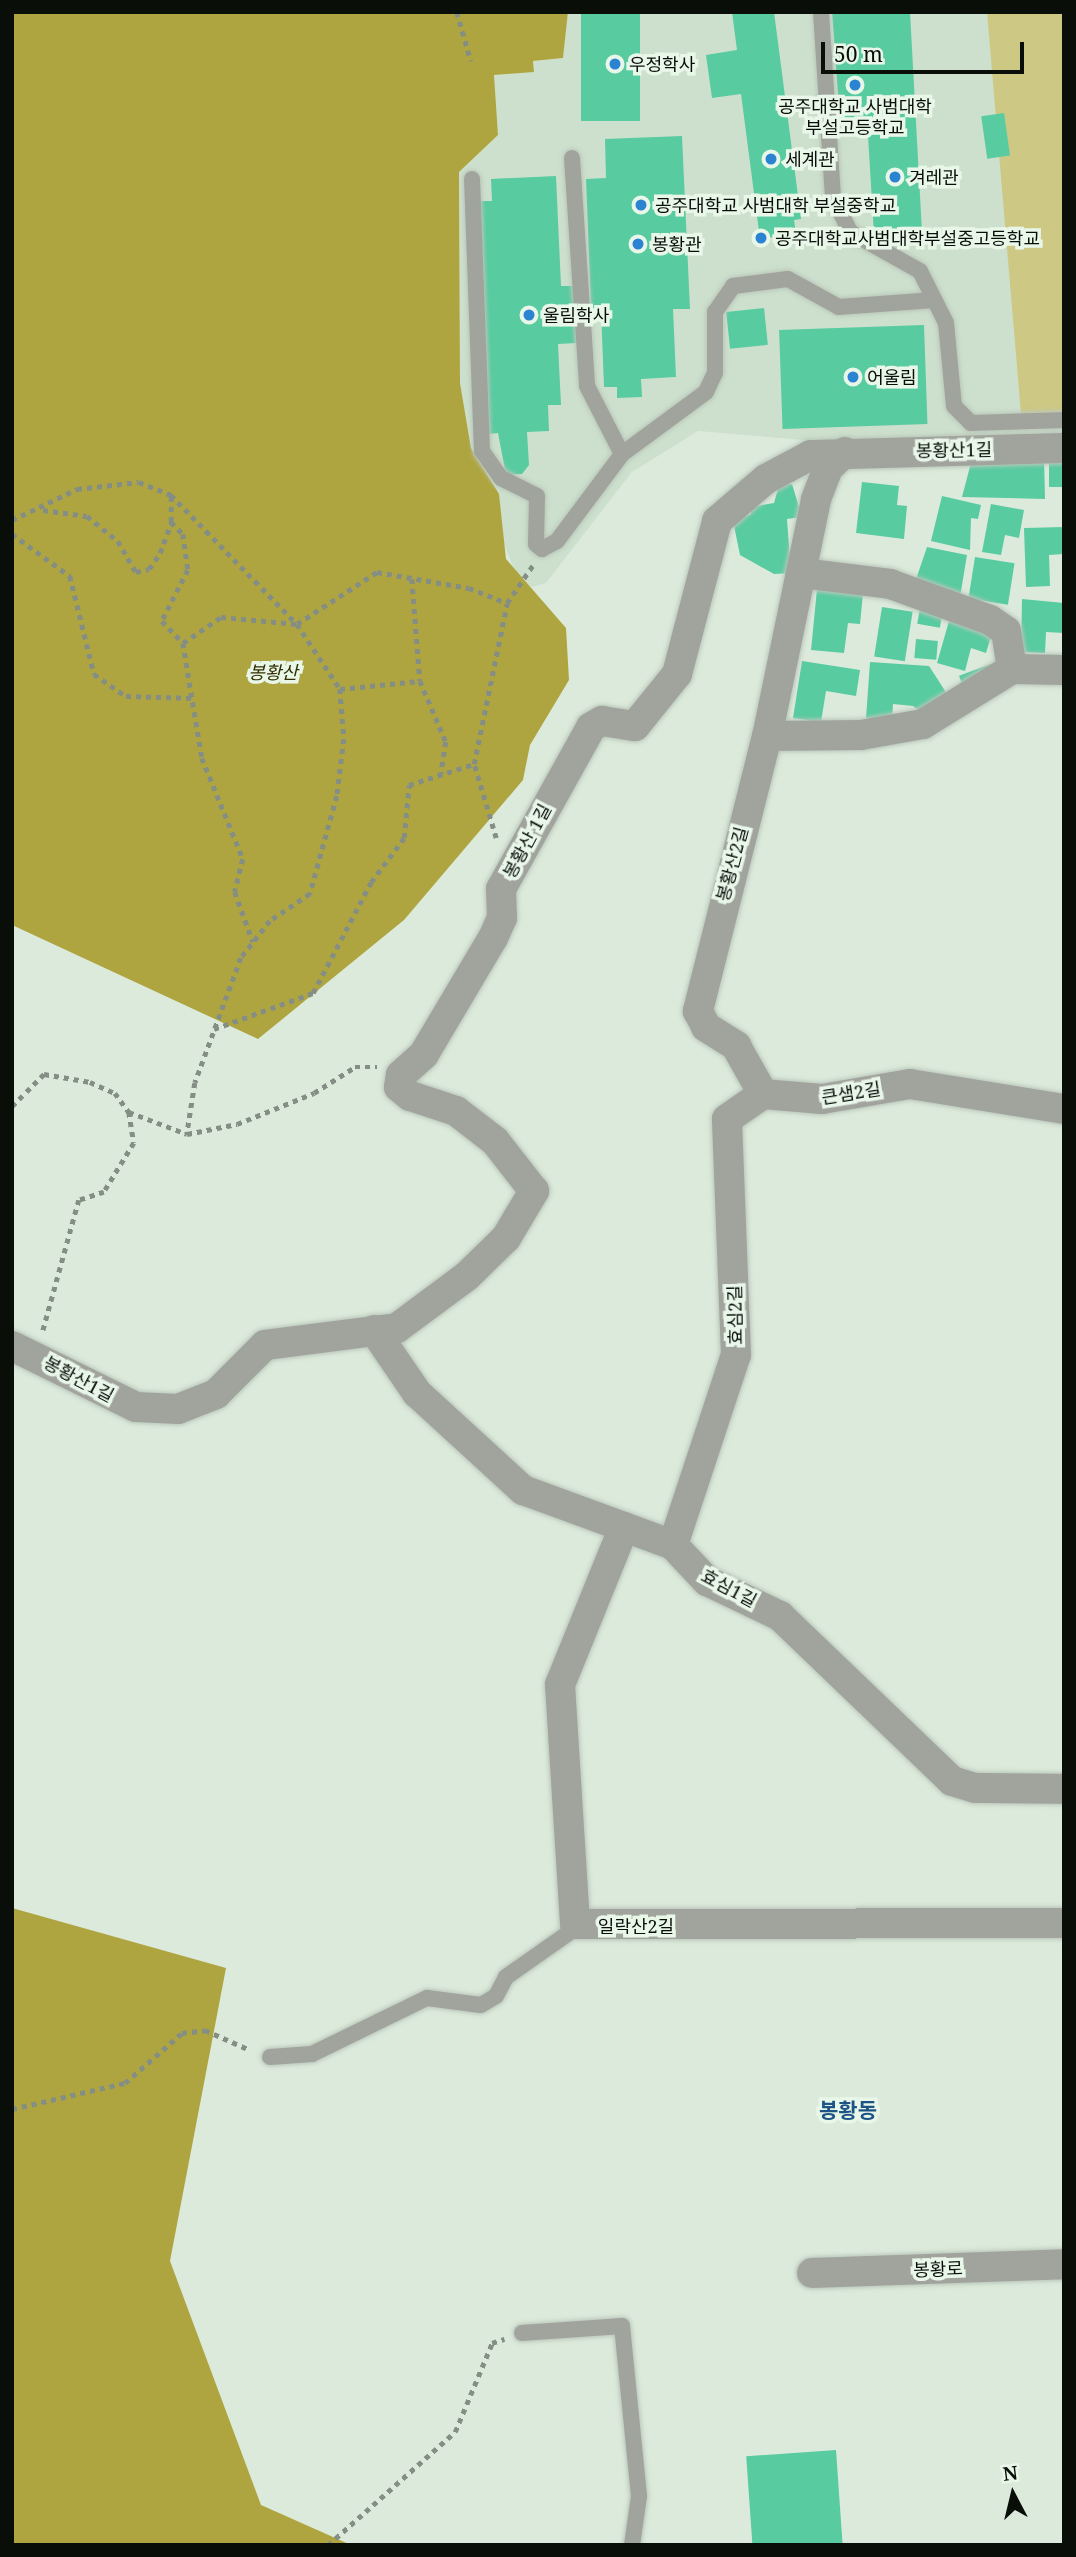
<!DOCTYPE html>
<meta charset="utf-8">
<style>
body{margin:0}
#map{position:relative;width:1076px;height:2557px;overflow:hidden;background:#dceadc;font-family:"Noto Serif","Noto Sans KR",serif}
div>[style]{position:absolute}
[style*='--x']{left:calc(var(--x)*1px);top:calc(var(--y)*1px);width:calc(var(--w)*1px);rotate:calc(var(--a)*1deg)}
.built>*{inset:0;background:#cde0cd}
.green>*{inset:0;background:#cec885}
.forest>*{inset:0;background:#afa540}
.building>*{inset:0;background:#58cba1;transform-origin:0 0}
.path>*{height:4.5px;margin-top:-2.25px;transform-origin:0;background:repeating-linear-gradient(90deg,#848e84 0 5px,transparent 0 10px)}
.roads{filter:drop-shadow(0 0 2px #bac7ba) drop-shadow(0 0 2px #bac7ba)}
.lane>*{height:16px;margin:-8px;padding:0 8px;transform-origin:8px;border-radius:8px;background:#a1a49d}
.street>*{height:30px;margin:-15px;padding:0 15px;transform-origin:15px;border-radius:15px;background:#a1a49d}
.dots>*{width:19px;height:19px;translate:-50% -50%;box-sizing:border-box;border:4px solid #e9f7e9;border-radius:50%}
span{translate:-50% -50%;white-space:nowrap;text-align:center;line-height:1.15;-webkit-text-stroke:7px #e9f7e9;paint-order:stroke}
.poi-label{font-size:18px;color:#090e09}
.left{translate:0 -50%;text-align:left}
.street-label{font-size:18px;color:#090e09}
.park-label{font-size:18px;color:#322e01;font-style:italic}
.quarter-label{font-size:21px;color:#1d5486;font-weight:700}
.frame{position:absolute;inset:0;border:14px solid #090e09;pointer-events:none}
.north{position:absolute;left:978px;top:2459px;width:70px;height:70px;-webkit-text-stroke:5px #e9f7e9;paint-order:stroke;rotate:353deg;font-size:19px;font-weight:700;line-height:28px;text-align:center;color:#090e09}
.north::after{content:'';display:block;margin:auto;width:24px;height:32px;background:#090e09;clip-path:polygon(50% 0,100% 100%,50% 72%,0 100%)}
.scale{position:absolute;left:821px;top:42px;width:203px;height:32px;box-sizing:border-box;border:4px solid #090e09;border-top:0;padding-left:9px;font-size:21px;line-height:24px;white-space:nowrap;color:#090e09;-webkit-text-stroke:5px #e9f7e9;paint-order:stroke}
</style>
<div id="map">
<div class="built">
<i style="clip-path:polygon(568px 12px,1064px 12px,1064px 437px,840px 443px,698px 431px,632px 472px,546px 583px,532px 587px,517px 577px,500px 533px,499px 494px,471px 448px,460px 383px,459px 172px,498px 135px,494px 75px,534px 72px,533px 61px,563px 58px)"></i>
</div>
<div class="green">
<i style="clip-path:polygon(987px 12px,1064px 12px,1064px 413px,1021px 414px)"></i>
</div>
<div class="forest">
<i style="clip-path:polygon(12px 12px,568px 12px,563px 58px,533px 61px,534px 72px,494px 75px,498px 135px,459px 172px,460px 383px,471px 448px,499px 494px,506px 559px,566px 628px,569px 680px,530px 745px,523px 780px,404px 920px,258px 1039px,12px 925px)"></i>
<i style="clip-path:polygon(12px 1908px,226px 1968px,170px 2261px,261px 2505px,351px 2545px,12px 2545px)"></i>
</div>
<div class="building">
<i style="left:581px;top:12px;width:59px;height:109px"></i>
<i style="clip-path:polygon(732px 12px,774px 12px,801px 219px,794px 220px,796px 234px,760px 239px,741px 94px,712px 98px,706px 55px,737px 50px)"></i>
<i style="clip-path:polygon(832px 12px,910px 12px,922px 232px,874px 234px,867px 120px,840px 122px)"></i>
<i style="left:1004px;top:113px;width:43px;height:23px;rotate:82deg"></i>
<i style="clip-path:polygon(682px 136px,690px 309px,673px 309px,676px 377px,641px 379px,642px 397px,617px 398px,617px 387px,604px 387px,601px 310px,591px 311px,586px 179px,606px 178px,605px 139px)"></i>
<i style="clip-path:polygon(556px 176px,561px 286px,574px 286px,576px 343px,558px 344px,561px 405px,548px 405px,549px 431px,527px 432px,529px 465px,522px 474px,506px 475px,498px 433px,489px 434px,479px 201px,492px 201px,491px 179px)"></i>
<i style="left:764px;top:308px;width:37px;height:38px;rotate:84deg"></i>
<i style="left:924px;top:325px;width:99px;height:145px;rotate:88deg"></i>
<i style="left:1064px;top:455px;width:32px;height:15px;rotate:90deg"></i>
<i style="clip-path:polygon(1044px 457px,1045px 499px,962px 497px,972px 459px)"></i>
<i style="clip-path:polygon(862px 482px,899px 486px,897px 505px,907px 506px,904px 539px,856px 533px)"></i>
<i style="clip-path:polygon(792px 484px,802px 517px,787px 519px,791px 573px,774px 574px,740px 555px,733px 521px,751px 514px,751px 507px,774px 503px,779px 485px)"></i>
<i style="clip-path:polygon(942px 496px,981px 505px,978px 519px,971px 518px,970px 550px,931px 541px)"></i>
<i style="clip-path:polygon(991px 504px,1024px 510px,1019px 538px,1005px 535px,1001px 555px,982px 552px)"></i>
<i style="clip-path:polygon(1064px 527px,1064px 554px,1049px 555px,1050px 586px,1026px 587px,1024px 528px)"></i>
<i style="clip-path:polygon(927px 547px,967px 555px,960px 597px,914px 585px)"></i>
<i style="left:975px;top:557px;width:40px;height:42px;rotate:9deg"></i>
<i style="clip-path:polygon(817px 589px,863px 593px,860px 624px,848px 623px,844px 653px,811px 650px)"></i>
<i style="clip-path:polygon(1022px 599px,1064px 603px,1064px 633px,1046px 632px,1045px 653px,1021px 652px)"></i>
<i style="left:882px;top:607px;width:31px;height:50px;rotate:9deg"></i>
<i style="left:920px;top:608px;width:23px;height:16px;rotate:10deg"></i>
<i style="clip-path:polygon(951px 614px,994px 626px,986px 653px,971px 648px,965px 671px,937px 663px)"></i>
<i style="left:916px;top:639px;width:22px;height:19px;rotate:5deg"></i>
<i style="clip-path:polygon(802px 661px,860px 670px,856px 696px,826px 691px,821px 722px,793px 718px)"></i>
<i style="clip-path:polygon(870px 662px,929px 666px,951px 700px,926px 716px,913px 706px,893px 704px,892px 720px,866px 718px)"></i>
<i style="left:991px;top:664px;width:15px;height:34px;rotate:70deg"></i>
<i style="left:836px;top:2450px;width:95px;height:90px;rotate:86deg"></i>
</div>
<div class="path">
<i style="--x:457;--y:12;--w:51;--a:74.1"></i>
<i style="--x:43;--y:510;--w:44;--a:7.8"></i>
<i style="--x:87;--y:516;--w:40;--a:39"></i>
<i style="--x:118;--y:541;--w:36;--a:60"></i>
<i style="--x:136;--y:572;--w:13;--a:-13"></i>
<i style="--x:149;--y:569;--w:19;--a:-55"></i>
<i style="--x:160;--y:553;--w:33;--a:-70"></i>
<i style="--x:171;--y:522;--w:27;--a:-90"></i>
<i style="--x:12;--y:520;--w:72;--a:-25.5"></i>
<i style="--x:77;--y:489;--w:62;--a:-6.4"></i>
<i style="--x:139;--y:482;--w:35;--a:22"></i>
<i style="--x:171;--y:495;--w:180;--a:45.7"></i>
<i style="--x:297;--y:624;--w:78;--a:56.5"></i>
<i style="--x:340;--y:689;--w:50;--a:85.4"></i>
<i style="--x:344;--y:739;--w:57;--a:97"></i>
<i style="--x:337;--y:796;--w:102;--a:105.4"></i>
<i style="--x:310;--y:894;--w:48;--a:146"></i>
<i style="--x:270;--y:921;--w:47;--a:128.1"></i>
<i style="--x:241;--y:958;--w:133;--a:110.2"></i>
<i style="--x:195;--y:1083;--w:52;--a:98.9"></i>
<i style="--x:171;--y:522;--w:17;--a:45"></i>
<i style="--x:183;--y:534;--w:36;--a:82"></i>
<i style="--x:188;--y:570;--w:57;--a:117"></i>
<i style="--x:162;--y:621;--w:30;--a:46"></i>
<i style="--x:183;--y:643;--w:117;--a:80.6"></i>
<i style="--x:202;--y:758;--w:109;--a:67.9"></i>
<i style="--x:243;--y:859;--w:34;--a:104"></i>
<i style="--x:235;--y:892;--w:53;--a:70.2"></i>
<i style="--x:12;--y:534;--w:72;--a:35.9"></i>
<i style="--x:70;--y:576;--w:101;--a:76.2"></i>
<i style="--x:94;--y:674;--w:39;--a:35"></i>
<i style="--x:126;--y:696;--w:68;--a:1.7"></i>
<i style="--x:412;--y:579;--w:102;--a:85.5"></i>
<i style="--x:420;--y:681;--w:66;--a:66.9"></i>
<i style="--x:446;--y:742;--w:32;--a:99"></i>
<i style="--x:183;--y:643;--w:46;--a:-34.4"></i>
<i style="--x:221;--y:617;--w:76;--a:5.3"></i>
<i style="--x:297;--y:624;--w:95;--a:-33"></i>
<i style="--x:377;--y:572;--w:93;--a:9.9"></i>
<i style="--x:469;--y:588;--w:41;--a:21.5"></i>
<i style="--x:340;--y:689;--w:79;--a:-5.8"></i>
<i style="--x:496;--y:838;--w:77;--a:-106.6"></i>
<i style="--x:474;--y:764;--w:164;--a:-78.4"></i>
<i style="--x:507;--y:603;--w:46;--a:-55.6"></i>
<i style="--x:214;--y:1029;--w:105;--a:-20"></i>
<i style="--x:313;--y:993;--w:125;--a:-62.4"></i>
<i style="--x:371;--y:882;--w:55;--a:-53.1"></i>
<i style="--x:404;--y:838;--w:53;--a:-84.6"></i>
<i style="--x:409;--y:785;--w:68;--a:-17.9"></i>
<i style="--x:12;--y:1106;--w:45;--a:-45"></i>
<i style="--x:44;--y:1074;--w:47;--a:9.9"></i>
<i style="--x:90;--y:1082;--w:27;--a:24"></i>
<i style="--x:115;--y:1093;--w:24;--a:54"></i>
<i style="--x:129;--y:1112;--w:31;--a:81"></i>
<i style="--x:134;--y:1143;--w:57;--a:121.5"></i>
<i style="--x:104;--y:1192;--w:26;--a:162"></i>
<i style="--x:79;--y:1200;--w:136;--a:105.4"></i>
<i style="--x:129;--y:1112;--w:62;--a:20.8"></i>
<i style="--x:187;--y:1134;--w:51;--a:-11.3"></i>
<i style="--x:237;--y:1124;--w:83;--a:-21.9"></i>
<i style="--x:314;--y:1093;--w:49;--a:-32.4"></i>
<i style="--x:355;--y:1067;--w:22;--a:0"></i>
<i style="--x:12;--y:2109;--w:116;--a:-13"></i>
<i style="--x:125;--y:2083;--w:76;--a:-41.3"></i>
<i style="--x:182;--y:2033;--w:23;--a:-7"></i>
<i style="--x:205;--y:2030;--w:49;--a:24"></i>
<i style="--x:328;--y:2545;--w:170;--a:-41.7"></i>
<i style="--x:455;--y:2432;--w:96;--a:-67.4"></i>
<i style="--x:492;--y:2343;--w:13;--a:-18"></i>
</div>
<div class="roads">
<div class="lane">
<i style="--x:821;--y:12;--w:185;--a:86.3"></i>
<i style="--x:833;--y:197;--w:39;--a:64"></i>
<i style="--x:850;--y:232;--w:80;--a:29.1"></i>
<i style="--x:920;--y:271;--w:58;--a:63.4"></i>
<i style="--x:946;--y:323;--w:83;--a:84.5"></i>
<i style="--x:954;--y:406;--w:24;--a:45"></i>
<i style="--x:971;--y:423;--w:93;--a:-1.8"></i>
<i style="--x:572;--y:158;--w:228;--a:86.2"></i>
<i style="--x:587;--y:386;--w:76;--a:62.8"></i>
<i style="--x:472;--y:179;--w:272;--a:87.9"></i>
<i style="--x:482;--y:451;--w:33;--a:55"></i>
<i style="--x:501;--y:478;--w:40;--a:26.6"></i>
<i style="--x:537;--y:496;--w:48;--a:91.2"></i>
<i style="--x:536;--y:544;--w:8;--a:40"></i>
<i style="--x:542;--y:549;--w:17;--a:-28"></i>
<i style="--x:557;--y:541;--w:109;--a:-53.2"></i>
<i style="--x:622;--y:454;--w:104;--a:-36.4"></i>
<i style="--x:706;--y:392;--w:21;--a:-65"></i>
<i style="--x:715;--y:373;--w:61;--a:-90"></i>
<i style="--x:715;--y:312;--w:32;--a:-55"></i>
<i style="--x:733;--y:286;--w:55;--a:-7.3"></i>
<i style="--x:788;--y:279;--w:58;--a:28.8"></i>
<i style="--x:839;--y:307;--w:95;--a:-4.2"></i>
<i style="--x:270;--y:2057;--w:42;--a:-4.1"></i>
<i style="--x:312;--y:2054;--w:128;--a:-26"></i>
<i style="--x:427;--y:1998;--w:54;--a:7.4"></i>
<i style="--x:481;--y:2005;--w:17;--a:-31"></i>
<i style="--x:496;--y:1996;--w:21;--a:-62"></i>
<i style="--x:506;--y:1977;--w:90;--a:-35.1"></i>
<i style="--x:522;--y:2333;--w:100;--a:-4"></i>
<i style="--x:622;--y:2326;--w:171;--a:84.3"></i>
<i style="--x:639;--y:2496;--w:49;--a:98.1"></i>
</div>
<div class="street">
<i style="--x:845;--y:452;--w:23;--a:137"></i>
<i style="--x:828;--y:468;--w:34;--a:111"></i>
<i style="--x:816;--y:500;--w:241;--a:101.7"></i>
<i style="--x:767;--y:736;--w:284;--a:104.1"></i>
<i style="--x:698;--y:1011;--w:18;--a:63"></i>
<i style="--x:706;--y:1027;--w:36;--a:32"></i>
<i style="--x:736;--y:1046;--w:55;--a:60.6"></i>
<i style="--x:763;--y:1094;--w:59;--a:4.8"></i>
<i style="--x:822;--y:1099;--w:89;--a:-9.7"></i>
<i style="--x:910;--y:1084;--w:156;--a:9.2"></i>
<i style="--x:801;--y:573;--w:90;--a:7"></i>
<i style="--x:890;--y:584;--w:106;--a:19.8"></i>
<i style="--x:990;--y:620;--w:19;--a:35"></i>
<i style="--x:1006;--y:631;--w:38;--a:81"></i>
<i style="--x:767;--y:736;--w:94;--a:-0.6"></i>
<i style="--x:861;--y:735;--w:63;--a:-10.1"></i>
<i style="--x:923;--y:724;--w:105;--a:-31.7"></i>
<i style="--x:1012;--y:669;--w:52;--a:1.1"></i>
<i style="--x:374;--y:1330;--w:76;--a:55.7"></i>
<i style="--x:417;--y:1393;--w:144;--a:42.5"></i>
<i style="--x:523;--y:1490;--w:160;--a:20.1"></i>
<i style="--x:673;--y:1545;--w:50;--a:46.6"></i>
<i style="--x:707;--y:1581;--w:81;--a:25.6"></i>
<i style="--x:780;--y:1616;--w:238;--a:43.8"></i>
<i style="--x:952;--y:1781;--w:24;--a:17"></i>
<i style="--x:975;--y:1788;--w:89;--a:0.6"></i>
<i style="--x:12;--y:1346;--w:138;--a:26.2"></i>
<i style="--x:136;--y:1407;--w:42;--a:2.7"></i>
<i style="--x:178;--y:1409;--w:41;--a:-21.5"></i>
<i style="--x:216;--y:1394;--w:69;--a:-45"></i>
<i style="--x:265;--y:1345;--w:133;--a:-7.3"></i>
<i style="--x:397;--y:1328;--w:87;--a:-36.6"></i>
<i style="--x:467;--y:1276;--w:54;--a:-44.3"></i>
<i style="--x:506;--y:1238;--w:55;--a:-59.2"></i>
<i style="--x:534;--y:1191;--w:63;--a:-128"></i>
<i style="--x:495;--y:1141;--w:49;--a:-142.4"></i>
<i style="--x:456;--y:1111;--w:48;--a:-161.9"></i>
<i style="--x:410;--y:1096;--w:14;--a:-141"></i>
<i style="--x:399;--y:1087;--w:12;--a:-81"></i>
<i style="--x:401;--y:1075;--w:31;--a:-42"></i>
<i style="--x:424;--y:1054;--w:135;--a:-59.3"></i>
<i style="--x:493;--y:938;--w:22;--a:-66"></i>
<i style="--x:502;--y:918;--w:29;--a:-92"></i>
<i style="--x:501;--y:889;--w:185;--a:-60.9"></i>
<i style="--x:591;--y:727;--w:13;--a:-29"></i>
<i style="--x:602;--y:721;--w:33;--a:9"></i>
<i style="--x:635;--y:726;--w:67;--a:-51.1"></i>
<i style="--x:677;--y:674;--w:158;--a:-75.3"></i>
<i style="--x:717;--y:521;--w:65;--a:-40.6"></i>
<i style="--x:766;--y:479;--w:51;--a:-28.1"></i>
<i style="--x:811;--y:455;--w:253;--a:-1.6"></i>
<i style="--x:624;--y:1527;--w:170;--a:112.1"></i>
<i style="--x:560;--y:1685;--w:239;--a:86.4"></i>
<i style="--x:575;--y:1924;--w:489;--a:-0.1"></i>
<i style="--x:673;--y:1545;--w:200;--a:-71.7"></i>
<i style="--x:736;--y:1355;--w:236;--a:-92.2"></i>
<i style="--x:727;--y:1119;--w:44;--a:-34.8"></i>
<i style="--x:812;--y:2273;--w:252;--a:-2"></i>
</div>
</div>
<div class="dots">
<i style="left:615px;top:64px;background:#2a84d1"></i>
<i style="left:855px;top:85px;background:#2a84d1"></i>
<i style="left:771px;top:159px;background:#2a84d1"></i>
<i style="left:895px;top:177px;background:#2a84d1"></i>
<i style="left:641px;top:205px;background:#2a84d1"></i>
<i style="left:761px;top:238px;background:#2a84d1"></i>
<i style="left:638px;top:244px;background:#2a84d1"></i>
<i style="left:529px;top:315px;background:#2a84d1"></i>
<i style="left:853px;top:377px;background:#2a84d1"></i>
</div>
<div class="poi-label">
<span class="left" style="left:629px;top:64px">우정학사</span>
<span style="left:855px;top:117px">공주대학교 사범대학<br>부설고등학교</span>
<span class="left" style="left:785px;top:159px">세계관</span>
<span class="left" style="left:909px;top:177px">겨레관</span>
<span class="left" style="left:655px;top:205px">공주대학교 사범대학 부설중학교</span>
<span class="left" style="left:775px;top:238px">공주대학교사범대학부설중고등학교</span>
<span class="left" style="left:652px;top:244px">봉황관</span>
<span class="left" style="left:543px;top:315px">울림학사</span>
<span class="left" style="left:867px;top:377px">어울림</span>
</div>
<div class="street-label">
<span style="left:954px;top:450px;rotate:-1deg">봉황산1길</span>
<span style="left:527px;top:841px;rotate:-62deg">봉황산 1길</span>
<span style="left:732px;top:864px;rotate:-75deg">봉황산2길</span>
<span style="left:851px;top:1093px;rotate:-9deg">큰샘2길</span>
<span style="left:735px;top:1315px;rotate:-91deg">효심2길</span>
<span style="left:79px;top:1379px;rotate:28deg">봉황산1길</span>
<span style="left:729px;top:1588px;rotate:28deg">효심1길</span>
<span style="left:636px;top:1926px">일락산2길</span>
<span style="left:938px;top:2269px;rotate:-2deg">봉황로</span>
</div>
<div class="park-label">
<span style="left:273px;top:672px">봉황산</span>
</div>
<div class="quarter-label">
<span style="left:848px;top:2110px">봉황동</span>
</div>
<div class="frame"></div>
<div class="north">N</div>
<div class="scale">50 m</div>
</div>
